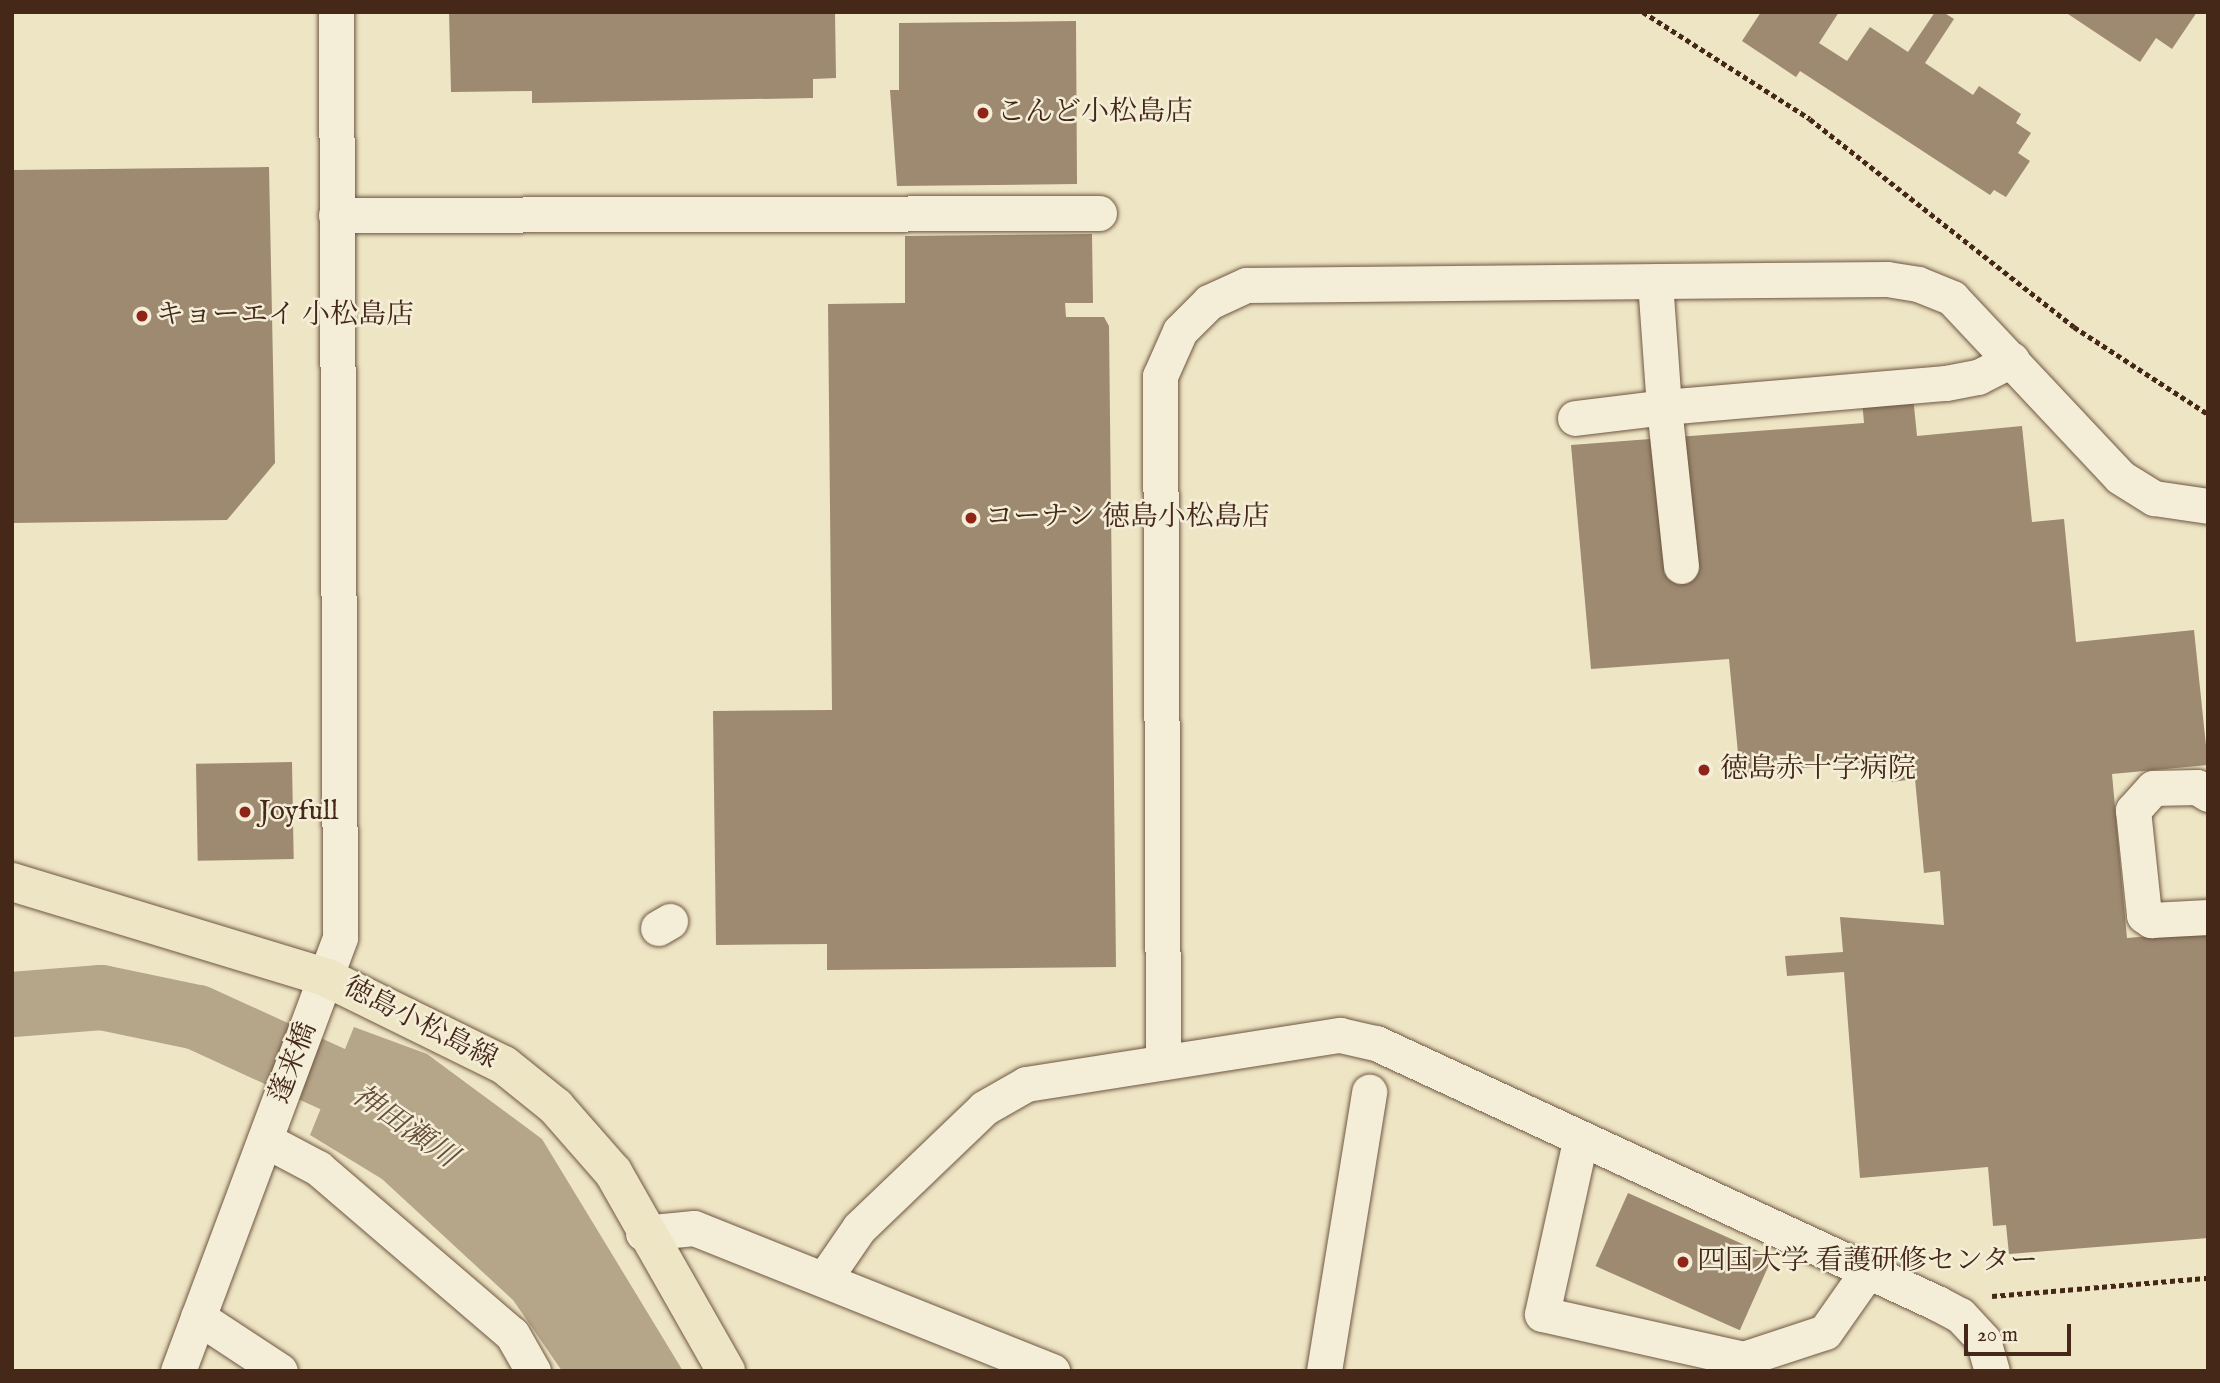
<!DOCTYPE html>
<meta charset="utf-8">
<style>
body{margin:0}
#map{position:relative;width:2220px;height:1383px;overflow:hidden;background:#eee5c4;font-family:"IM FELL English","Noto Serif JP",serif}
div>[style]{position:absolute}
[style*='--x']{left:calc(var(--x)*1px);top:calc(var(--y)*1px);width:calc(var(--w)*1px);rotate:calc(var(--a)*1deg)}
.water>*{inset:0;background:#b5a589}
.river>*{height:65px;margin:-32.5px;padding:0 32.5px;transform-origin:32.5px;border-radius:32.5px;background:#b5a589}
.building>*{inset:0;background:#9d8a71;transform-origin:0 0}
.path>*{height:4.5px;margin-top:-2.25px;transform-origin:0;background:repeating-linear-gradient(90deg,#452817 0 5px,transparent 0 8.5px)}
.roads{filter:drop-shadow(0 0 2px #6f5742) drop-shadow(0 0 2px #6f5742)}
.minor>*{height:35px;margin:-17.5px;padding:0 17.5px;transform-origin:17.5px;border-radius:17.5px;background:#f4eed9}
.major>*{height:38px;margin:-19px;padding:0 19px;transform-origin:19px;border-radius:19px;background:#eee5c4}
.dots>*{width:19px;height:19px;translate:-50% -50%;box-sizing:border-box;border:4px solid #f4eed9;border-radius:50%}
span{translate:-50% -50%;white-space:nowrap;text-align:center;line-height:1.15;-webkit-text-stroke:5px #f4eed9;paint-order:stroke}
.poi-label{font-size:28px;color:#452817}
.left{translate:0 -50%;text-align:left}
.street-label{font-size:28px;color:#452817}
.water-label{font-size:30px;color:#674e39;font-style:italic}
.frame{position:absolute;inset:0;border:14px solid #452817;pointer-events:none}
.scale{position:absolute;left:1964px;top:1324px;width:107px;height:32px;box-sizing:border-box;border:4px solid #452817;border-top:0;padding-left:9px;font-size:21px;line-height:24px;white-space:nowrap;color:#452817;-webkit-text-stroke:5px #f4eed9;paint-order:stroke}
</style>
<div id="map">
<div class="water">
<i style="clip-path:polygon(354px 1027px,427px 1054px,542px 1139px,683px 1371px,562px 1371px,513px 1300px,382px 1179px,310px 1135px)"></i>
</div>
<div class="river">
<i style="--x:12;--y:1004;--w:89;--a:-4.5"></i>
<i style="--x:101;--y:997;--w:98;--a:11.8"></i>
<i style="--x:197;--y:1017;--w:196;--a:24.5"></i>
<i style="--x:375;--y:1098;--w:44;--a:39.5"></i>
</div>
<div class="building">
<i style="clip-path:polygon(449px 12px,835px 12px,836px 78px,813px 79px,813px 98px,532px 103px,532px 91px,451px 92px)"></i>
<i style="clip-path:polygon(1761px 12px,1839px 12px,1819px 43px,1847px 61px,1870px 27px,1908px 52px,1935px 12px,1943px 12px,1954px 19px,1925px 63px,1973px 95px,1979px 86px,2021px 114px,2016px 123px,2031px 133px,2018px 153px,2030px 161px,2006px 197px,1994px 190px,1990px 195px,1800px 71px,1796px 77px,1742px 41px)"></i>
<i style="clip-path:polygon(2065px 12px,2197px 12px,2172px 49px,2156px 38px,2140px 62px)"></i>
<i style="clip-path:polygon(1076px 21px,1077px 184px,897px 186px,890px 90px,899px 90px,899px 23px)"></i>
<i style="clip-path:polygon(269px 167px,275px 463px,227px 520px,12px 523px,12px 170px)"></i>
<i style="clip-path:polygon(1092px 234px,1093px 303px,1065px 303px,1066px 317px,1104px 317px,1109px 326px,1116px 967px,827px 970px,827px 944px,716px 945px,713px 711px,832px 710px,828px 304px,905px 303px,905px 236px)"></i>
<i style="clip-path:polygon(1913px 396px,1917px 436px,2022px 426px,2032px 522px,2064px 519px,2076px 642px,2194px 630px,2208px 765px,2112px 774px,2127px 938px,2208px 931px,2208px 1238px,2009px 1254px,2006px 1225px,1993px 1226px,1988px 1167px,1860px 1178px,1844px 972px,1787px 976px,1785px 956px,1843px 952px,1840px 917px,1944px 925px,1940px 871px,1924px 873px,1915px 779px,1891px 782px,1889px 760px,1740px 774px,1729px 659px,1591px 669px,1571px 445px,1864px 423px,1862px 400px)"></i>
<i style="left:292px;top:762px;width:97px;height:96px;rotate:89deg"></i>
<i style="left:1628px;top:1193px;width:158px;height:80px;rotate:24deg"></i>
</div>
<div class="path">
<i style="--x:1643;--y:12;--w:198;--a:32.6"></i>
<i style="--x:1810;--y:119;--w:336;--a:38.2"></i>
<i style="--x:2074;--y:327;--w:160;--a:33"></i>
<i style="--x:1992;--y:1296;--w:217;--a:-4.8"></i>
</div>
<div class="roads">
<div class="minor">
<i style="--x:336;--y:215;--w:763;--a:-0.15"></i>
<i style="--x:1575;--y:418;--w:90;--a:-7"></i>
<i style="--x:1664;--y:407;--w:126;--a:-94.1"></i>
<i style="--x:1681;--y:566;--w:160;--a:-96.1"></i>
<i style="--x:1664;--y:407;--w:283;--a:-4.9"></i>
<i style="--x:1946;--y:383;--w:33;--a:-11"></i>
<i style="--x:1978;--y:377;--w:38;--a:-27"></i>
<i style="--x:2208;--y:794;--w:13;--a:-148"></i>
<i style="--x:2197;--y:787;--w:44;--a:178.7"></i>
<i style="--x:2153;--y:788;--w:30;--a:132"></i>
<i style="--x:2133;--y:810;--w:106;--a:84"></i>
<i style="--x:2144;--y:915;--w:9;--a:36"></i>
<i style="--x:2151;--y:920;--w:57;--a:-3"></i>
<i style="--x:658;--y:928;--w:14;--a:-30"></i>
<i style="--x:1163;--y:1062;--w:686;--a:-90.25"></i>
<i style="--x:1160;--y:376;--w:49;--a:-66"></i>
<i style="--x:1180;--y:331;--w:41;--a:-45"></i>
<i style="--x:1209;--y:302;--w:41;--a:-24.7"></i>
<i style="--x:1246;--y:285;--w:641;--a:-0.54"></i>
<i style="--x:1887;--y:279;--w:31;--a:9"></i>
<i style="--x:1918;--y:284;--w:37;--a:22"></i>
<i style="--x:1952;--y:298;--w:245;--a:46.8"></i>
<i style="--x:2120;--y:477;--w:40;--a:32"></i>
<i style="--x:2154;--y:498;--w:55;--a:8.4"></i>
<i style="--x:265;--y:1140;--w:60;--a:27.8"></i>
<i style="--x:318;--y:1168;--w:255;--a:40.6"></i>
<i style="--x:512;--y:1334;--w:43;--a:60.4"></i>
<i style="--x:1580;--y:1141;--w:177;--a:102.4"></i>
<i style="--x:1542;--y:1314;--w:206;--a:12.6"></i>
<i style="--x:1743;--y:1359;--w:86;--a:-18.2"></i>
<i style="--x:1825;--y:1332;--w:70;--a:-54.9"></i>
<i style="--x:643;--y:1233;--w:51;--a:-5.6"></i>
<i style="--x:694;--y:1228;--w:386;--a:21.8"></i>
<i style="--x:824;--y:1279;--w:62;--a:-55.5"></i>
<i style="--x:859;--y:1228;--w:173;--a:-43.8"></i>
<i style="--x:984;--y:1108;--w:48;--a:-29.7"></i>
<i style="--x:1026;--y:1084;--w:318;--a:-8.9"></i>
<i style="--x:1340;--y:1035;--w:37;--a:13"></i>
<i style="--x:1376;--y:1043;--w:618;--a:24.87"></i>
<i style="--x:1937;--y:1303;--w:26;--a:28"></i>
<i style="--x:1960;--y:1315;--w:34;--a:47"></i>
<i style="--x:1983;--y:1340;--w:32;--a:74"></i>
<i style="--x:198;--y:1317;--w:98;--a:33.4"></i>
<i style="--x:178;--y:1371;--w:463;--a:-69.5"></i>
<i style="--x:340;--y:937;--w:925;--a:-90.25"></i>
<i style="--x:1324;--y:1371;--w:283;--a:-80.8"></i>
</div>
<div class="major">
<i style="--x:12;--y:882;--w:329;--a:16.9"></i>
<i style="--x:327;--y:978;--w:197;--a:26.2"></i>
<i style="--x:504;--y:1065;--w:67;--a:38.9"></i>
<i style="--x:556;--y:1107;--w:86;--a:48.8"></i>
<i style="--x:613;--y:1172;--w:229;--a:60.4"></i>
</div>
</div>
<div class="dots">
<i style="left:983px;top:113px;background:#8f2418"></i>
<i style="left:142px;top:316px;background:#8f2418"></i>
<i style="left:971px;top:518px;background:#8f2418"></i>
<i style="left:1704px;top:770px;background:#8f2418"></i>
<i style="left:245px;top:812px;background:#8f2418"></i>
<i style="left:1683px;top:1262px;background:#8f2418"></i>
</div>
<div class="poi-label">
<span class="left" style="left:997px;top:113px">こんど小松島店</span>
<span class="left" style="left:156px;top:316px">キョーエイ 小松島店</span>
<span class="left" style="left:985px;top:518px">コーナン 徳島小松島店</span>
<span class="left" style="left:1720px;top:770px">徳島赤十字病院</span>
<span class="left" style="left:259px;top:812px">Joyfull</span>
<span class="left" style="left:1697px;top:1262px">四国大学 看護研修センター</span>
</div>
<div class="street-label">
<span style="left:420px;top:1024px;rotate:27deg">徳島小松島線</span>
<span style="left:294px;top:1063px;rotate:-69deg">蓬来橋</span>
</div>
<div class="water-label">
<span style="left:404px;top:1127px;rotate:35deg">神田瀬川</span>
</div>
<div class="frame"></div>
<div class="scale">20 m</div>
</div>
